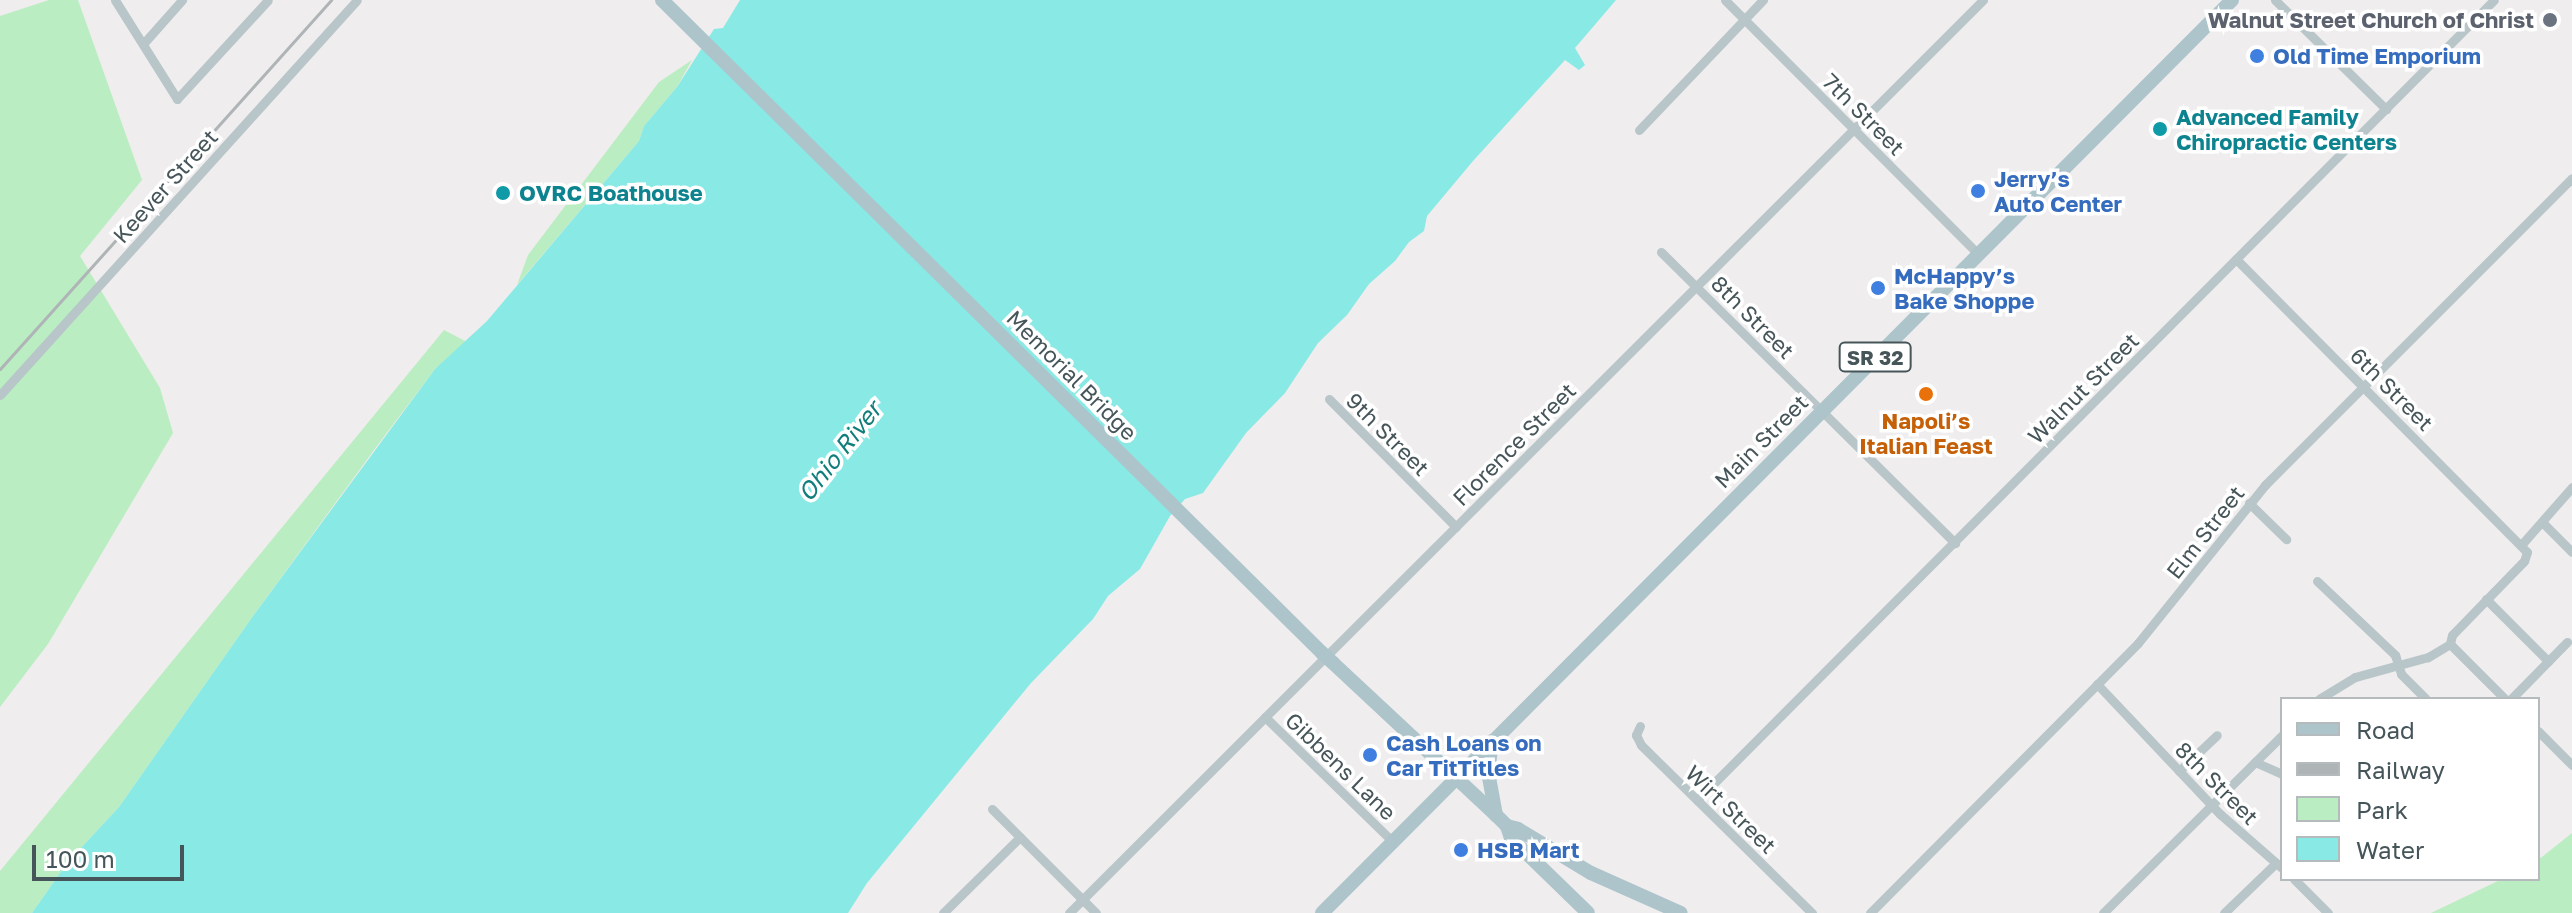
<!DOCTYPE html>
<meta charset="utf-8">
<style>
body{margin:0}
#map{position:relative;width:2572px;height:913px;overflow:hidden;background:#efeded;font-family:"Golos Text",sans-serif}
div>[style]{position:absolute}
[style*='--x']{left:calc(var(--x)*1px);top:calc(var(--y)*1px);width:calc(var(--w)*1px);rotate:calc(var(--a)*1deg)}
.green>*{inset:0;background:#bbedc2}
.water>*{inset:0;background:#89e9e5}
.minor>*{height:9px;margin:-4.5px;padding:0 4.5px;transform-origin:4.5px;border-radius:4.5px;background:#b8c5c9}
.primary>*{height:14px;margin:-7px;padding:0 7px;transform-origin:7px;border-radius:7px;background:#adc4cb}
.rail>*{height:3px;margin:-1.5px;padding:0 1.5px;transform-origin:1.5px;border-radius:1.5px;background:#afb4b7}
.primary-bridge>*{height:14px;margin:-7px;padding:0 7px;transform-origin:7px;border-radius:7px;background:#adc4cb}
.dots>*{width:22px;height:22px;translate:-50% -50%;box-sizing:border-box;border:4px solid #fff;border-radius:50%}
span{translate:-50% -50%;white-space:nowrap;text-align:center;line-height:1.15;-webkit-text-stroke:7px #fff;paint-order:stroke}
.shield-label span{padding:2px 6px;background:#fff;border:2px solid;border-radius:6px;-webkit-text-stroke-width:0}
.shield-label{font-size:20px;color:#465559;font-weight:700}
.worship-label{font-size:22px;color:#5b616d;font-weight:700}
.right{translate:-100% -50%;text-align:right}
.shop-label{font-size:22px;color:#366cbe;font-weight:700}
.left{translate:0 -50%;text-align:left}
.street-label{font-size:22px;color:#465559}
.culture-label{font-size:22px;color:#0d838f;font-weight:700}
.food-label{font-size:22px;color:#c56008;font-weight:700}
.water-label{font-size:24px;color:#107e7a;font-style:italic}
.legend{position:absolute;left:2280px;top:697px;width:260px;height:184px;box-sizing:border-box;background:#fff;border:2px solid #b5bbbd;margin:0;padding:10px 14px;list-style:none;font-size:24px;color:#465559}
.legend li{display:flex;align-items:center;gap:16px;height:40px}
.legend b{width:40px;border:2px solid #b5bbbd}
.scale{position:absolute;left:32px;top:845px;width:152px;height:36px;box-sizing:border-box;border:4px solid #465559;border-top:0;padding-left:10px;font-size:24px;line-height:28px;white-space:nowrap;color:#465559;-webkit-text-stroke:6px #fff;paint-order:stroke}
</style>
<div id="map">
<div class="green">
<i style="clip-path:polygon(49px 0,78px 0,142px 180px,80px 256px,160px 388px,173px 433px,48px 644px,0 707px,0 16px)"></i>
<i style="clip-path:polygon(692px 60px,677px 87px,644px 126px,639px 141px,517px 285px,528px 255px,659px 82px)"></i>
<i style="clip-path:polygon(444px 330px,467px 342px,435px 369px,374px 450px,253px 616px,119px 807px,67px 863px,32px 913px,0 913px,0 871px)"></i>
<i style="clip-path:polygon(2572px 833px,2572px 913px,2431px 913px,2502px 879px,2538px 879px,2538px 860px)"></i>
</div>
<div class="water">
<i style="clip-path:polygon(740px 0,1616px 0,1575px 48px,1585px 65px,1579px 70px,1565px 60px,1473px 161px,1427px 216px,1424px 231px,1409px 242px,1395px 261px,1369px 284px,1347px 315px,1318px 343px,1285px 393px,1246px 433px,1203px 493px,1185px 499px,1170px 516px,1140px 569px,1108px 596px,1093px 619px,1031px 683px,867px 883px,848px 913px,32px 913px,67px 863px,119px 807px,253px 616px,435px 369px,487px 321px,639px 141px,644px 126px,677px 87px,714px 29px,723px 28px)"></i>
</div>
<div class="minor">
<i style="--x:115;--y:0;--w:117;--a:57.9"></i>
<i style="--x:177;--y:99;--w:134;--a:-47.4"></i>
<i style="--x:1725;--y:0;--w:357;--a:45.1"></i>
<i style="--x:2275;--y:0;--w:156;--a:44.5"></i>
<i style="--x:143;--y:44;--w:59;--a:-48.4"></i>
<i style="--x:1639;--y:130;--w:180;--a:-46.4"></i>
<i style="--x:1661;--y:252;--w:414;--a:44.7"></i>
<i style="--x:2236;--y:259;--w:413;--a:45.2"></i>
<i style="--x:2527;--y:552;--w:9;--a:108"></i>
<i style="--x:2524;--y:561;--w:103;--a:134.2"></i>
<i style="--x:2452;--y:635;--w:9;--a:103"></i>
<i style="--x:2450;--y:644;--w:26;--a:149"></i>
<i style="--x:2428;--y:657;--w:76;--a:164.7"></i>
<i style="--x:2355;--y:677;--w:42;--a:148.6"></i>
<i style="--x:0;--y:395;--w:532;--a:-47.89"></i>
<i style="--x:1329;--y:399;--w:180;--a:45.2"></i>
<i style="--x:2249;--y:503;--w:52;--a:44.2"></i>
<i style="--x:2542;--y:522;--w:42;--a:45"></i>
<i style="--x:2522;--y:544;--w:76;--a:-48.7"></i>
<i style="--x:2317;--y:581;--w:108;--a:43.5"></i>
<i style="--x:2395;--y:655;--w:20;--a:72"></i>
<i style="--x:2401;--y:674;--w:35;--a:45"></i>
<i style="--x:2486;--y:599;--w:88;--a:45"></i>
<i style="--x:2450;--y:644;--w:78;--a:45"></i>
<i style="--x:2097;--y:684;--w:179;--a:46.6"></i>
<i style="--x:2220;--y:814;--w:82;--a:41.1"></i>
<i style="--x:2511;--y:699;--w:80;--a:-45.5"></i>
<i style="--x:1265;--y:717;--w:177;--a:44.3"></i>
<i style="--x:1640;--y:726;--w:10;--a:114"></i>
<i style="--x:1636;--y:735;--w:11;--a:63"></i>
<i style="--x:1641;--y:745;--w:240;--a:44.5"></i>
<i style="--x:2538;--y:731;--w:48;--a:45"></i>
<i style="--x:2255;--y:762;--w:30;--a:24"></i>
<i style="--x:2179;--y:771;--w:52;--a:-43.5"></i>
<i style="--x:1697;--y:800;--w:1129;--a:-45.11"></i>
<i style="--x:992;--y:809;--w:147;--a:45"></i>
<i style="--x:2294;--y:879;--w:48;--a:45"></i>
<i style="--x:943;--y:913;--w:108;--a:-44.6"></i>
<i style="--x:1069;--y:913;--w:1292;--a:-44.97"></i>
<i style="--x:1870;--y:913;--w:380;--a:-45.2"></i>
<i style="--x:2138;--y:643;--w:203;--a:-51.2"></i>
<i style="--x:2265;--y:485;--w:434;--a:-45"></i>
<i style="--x:2103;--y:913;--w:252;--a:-44.8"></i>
<i style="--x:2224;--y:913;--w:72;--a:-43.9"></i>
</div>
<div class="primary">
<i style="--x:662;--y:0;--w:928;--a:44.69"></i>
<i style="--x:1333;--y:663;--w:223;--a:43"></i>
<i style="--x:1496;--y:815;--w:16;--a:45"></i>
<i style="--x:1507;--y:826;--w:13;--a:72"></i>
<i style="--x:1511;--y:838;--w:107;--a:44.2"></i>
<i style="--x:1492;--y:741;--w:31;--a:97"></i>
<i style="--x:1488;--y:772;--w:44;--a:79.5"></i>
<i style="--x:1507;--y:826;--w:11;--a:15"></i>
<i style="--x:1518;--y:829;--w:85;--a:31.1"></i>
<i style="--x:1591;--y:873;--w:98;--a:24"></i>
<i style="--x:1322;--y:913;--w:1289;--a:-45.09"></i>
</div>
<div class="rail">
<i style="--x:0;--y:369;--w:496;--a:-48.1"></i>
</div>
<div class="primary-bridge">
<i style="--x:1322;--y:653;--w:15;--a:42"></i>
</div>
<div class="dots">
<i style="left:2550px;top:20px;background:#6b7280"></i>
<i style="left:2257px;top:56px;background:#3f7fe0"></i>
<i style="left:2160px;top:129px;background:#0f9aa8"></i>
<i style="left:1978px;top:191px;background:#3f7fe0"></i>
<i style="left:503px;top:193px;background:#0f9aa8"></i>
<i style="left:1878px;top:288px;background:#3f7fe0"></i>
<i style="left:1926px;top:394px;background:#e8710a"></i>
<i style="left:1370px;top:755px;background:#3f7fe0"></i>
<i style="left:1461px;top:850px;background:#3f7fe0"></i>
</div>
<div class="shield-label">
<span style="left:1875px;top:357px">SR 32</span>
</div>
<div class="worship-label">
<span class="right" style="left:2534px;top:20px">Walnut Street Church of Christ</span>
</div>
<div class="shop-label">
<span class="left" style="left:2273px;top:56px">Old Time Emporium</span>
<span class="left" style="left:1994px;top:191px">Jerry’s<br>Auto Center</span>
<span class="left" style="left:1894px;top:288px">McHappy’s<br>Bake Shoppe</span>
<span class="left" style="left:1386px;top:755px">Cash Loans on<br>Car TitTitles</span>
<span class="left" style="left:1477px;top:850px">HSB Mart</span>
</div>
<div class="street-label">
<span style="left:1864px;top:114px;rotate:45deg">7th Street</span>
<span style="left:165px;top:186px;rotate:-48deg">Keever Street</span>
<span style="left:1753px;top:317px;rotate:45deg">8th Street</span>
<span style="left:1072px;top:375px;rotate:45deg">Memorial Bridge</span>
<span style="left:2083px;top:388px;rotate:-45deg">Walnut Street</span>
<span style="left:2392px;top:389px;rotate:45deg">6th Street</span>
<span style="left:1388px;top:434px;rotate:45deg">9th Street</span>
<span style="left:1761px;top:441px;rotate:-45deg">Main Street</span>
<span style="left:1514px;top:444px;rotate:-45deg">Florence Street</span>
<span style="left:2205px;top:532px;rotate:-52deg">Elm Street</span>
<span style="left:1341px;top:766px;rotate:44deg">Gibbens Lane</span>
<span style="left:2217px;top:783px;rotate:45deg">8th Street</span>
<span style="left:1731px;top:809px;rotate:44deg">Wirt Street</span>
</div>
<div class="culture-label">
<span class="left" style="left:2176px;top:129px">Advanced Family<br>Chiropractic Centers</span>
<span class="left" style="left:519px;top:193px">OVRC Boathouse</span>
</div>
<div class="food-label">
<span style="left:1926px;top:433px">Napoli’s<br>Italian Feast</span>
</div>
<div class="water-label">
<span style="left:839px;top:451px;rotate:-52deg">Ohio River</span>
</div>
<ul class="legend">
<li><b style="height:10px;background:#adc4cb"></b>Road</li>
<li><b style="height:10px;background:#afb4b7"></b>Railway</li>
<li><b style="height:22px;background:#bbedc2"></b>Park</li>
<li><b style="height:22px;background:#89e9e5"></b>Water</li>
</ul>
<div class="scale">100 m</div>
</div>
